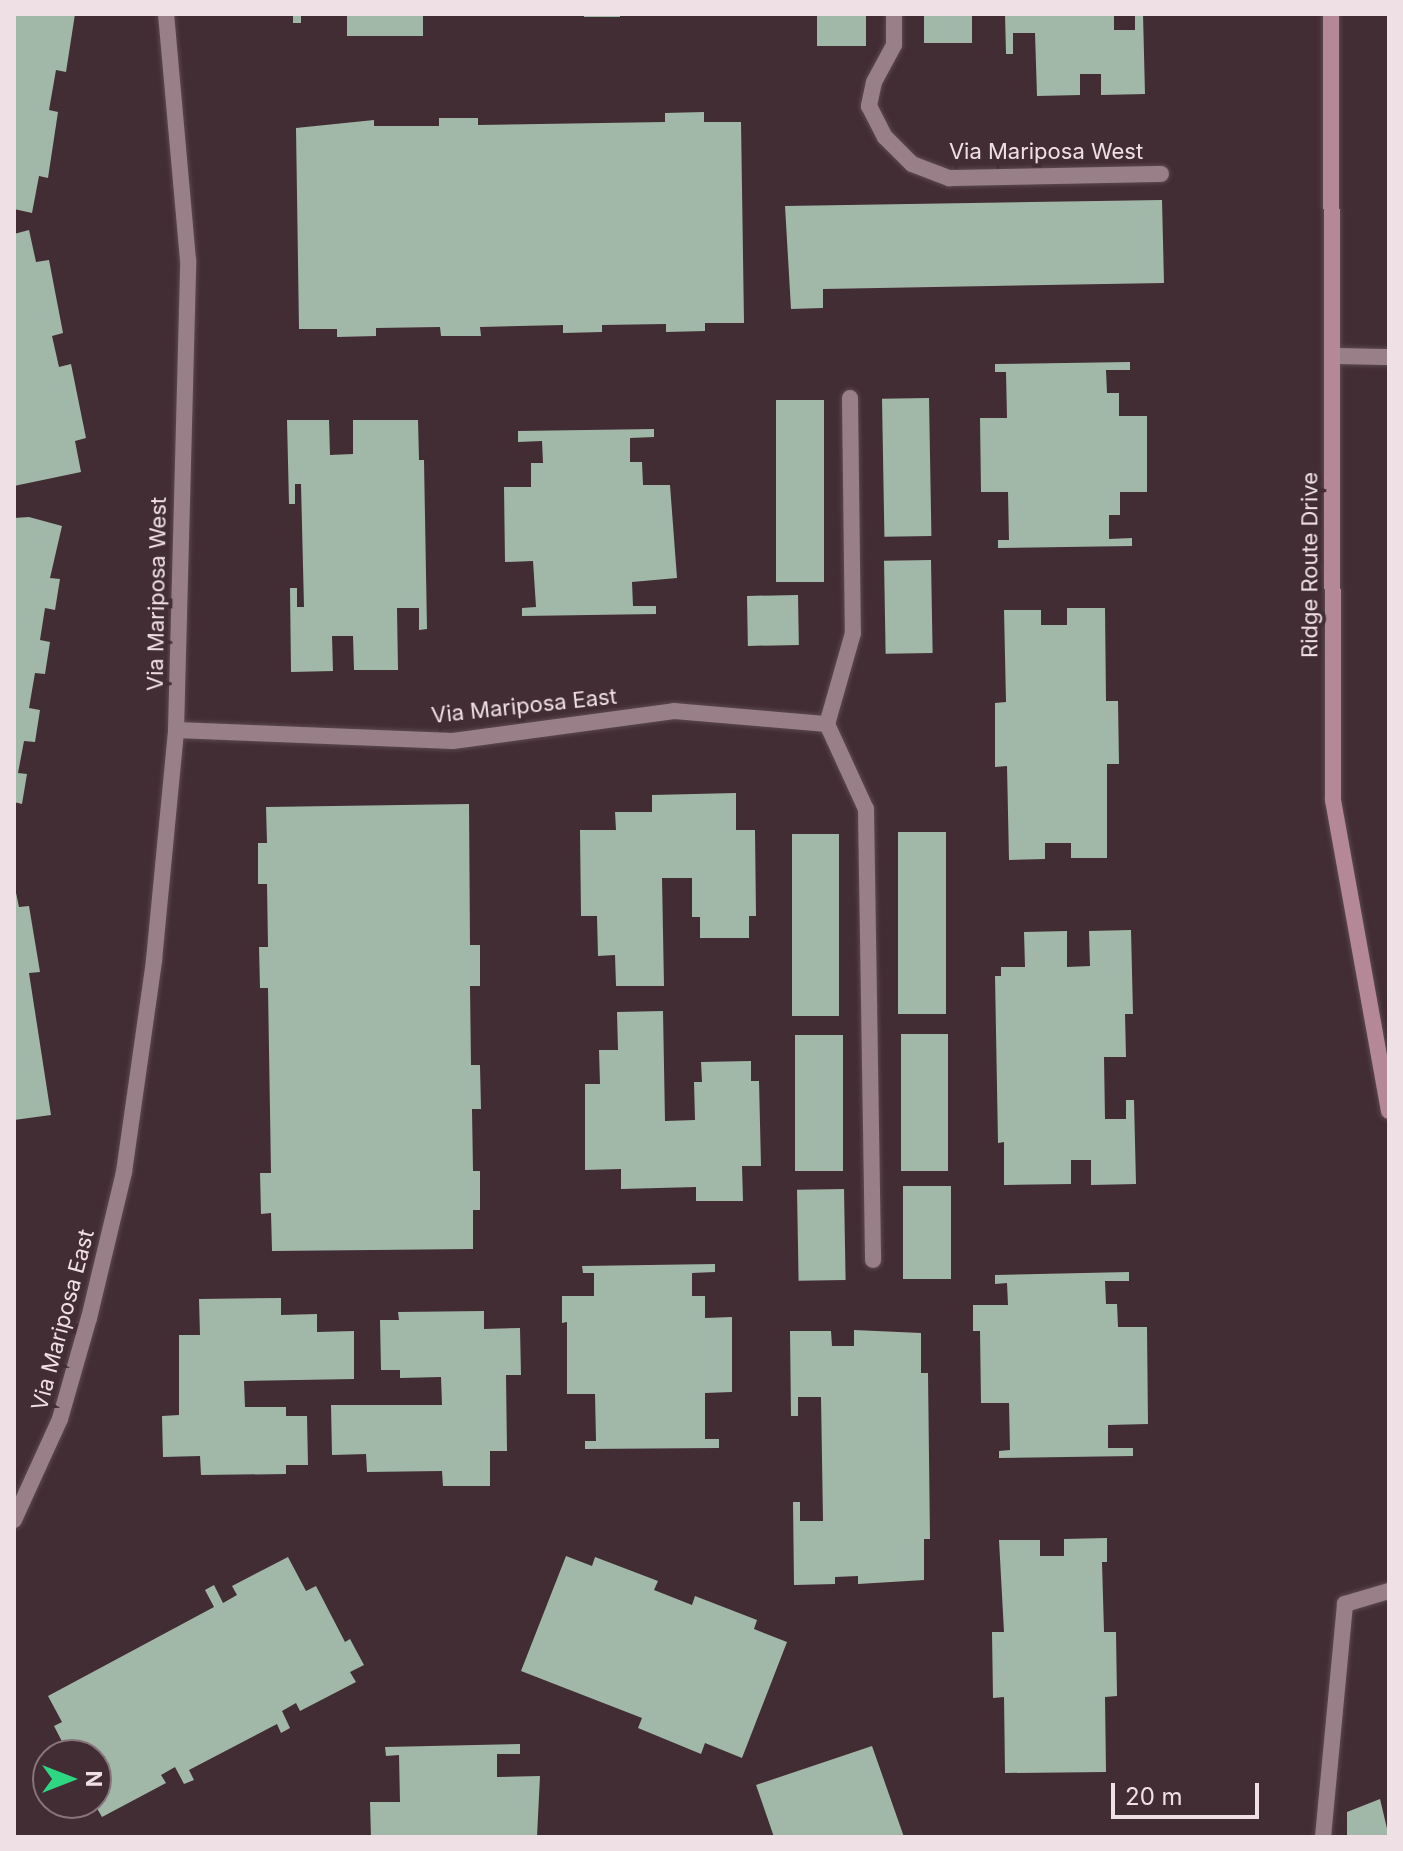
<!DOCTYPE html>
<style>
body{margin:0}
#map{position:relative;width:1403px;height:1851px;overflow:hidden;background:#432d35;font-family:Inter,sans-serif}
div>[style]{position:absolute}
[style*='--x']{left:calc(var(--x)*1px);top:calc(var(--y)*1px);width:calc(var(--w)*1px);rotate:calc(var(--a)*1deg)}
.building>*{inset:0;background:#a1b8a8;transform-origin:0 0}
.roads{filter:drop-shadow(0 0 2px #5c4a50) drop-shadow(0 0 2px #5c4a50)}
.service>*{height:16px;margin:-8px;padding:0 8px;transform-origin:8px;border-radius:8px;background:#998088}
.minor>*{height:16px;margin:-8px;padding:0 8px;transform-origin:8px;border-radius:8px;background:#998088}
.tertiary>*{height:16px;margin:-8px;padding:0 8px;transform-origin:8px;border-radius:8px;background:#998088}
.secondary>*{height:16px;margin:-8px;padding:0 8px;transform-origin:8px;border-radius:8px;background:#b58898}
span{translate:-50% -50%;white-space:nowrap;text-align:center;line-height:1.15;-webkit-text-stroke:8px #432d35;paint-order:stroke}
.street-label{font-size:22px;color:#eee0e5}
.frame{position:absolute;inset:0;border:16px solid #eee0e5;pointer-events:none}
.north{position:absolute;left:32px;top:1739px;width:80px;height:80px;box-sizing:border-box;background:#432d35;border:2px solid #87757b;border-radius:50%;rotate:90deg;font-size:22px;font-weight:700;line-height:32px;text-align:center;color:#eee0e5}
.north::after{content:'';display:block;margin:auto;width:28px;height:36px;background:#2ed883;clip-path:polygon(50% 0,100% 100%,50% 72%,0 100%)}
.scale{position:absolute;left:1111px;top:1783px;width:148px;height:36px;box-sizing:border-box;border:4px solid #eee0e5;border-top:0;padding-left:10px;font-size:24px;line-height:28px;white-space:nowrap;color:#eee0e5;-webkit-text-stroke:6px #432d35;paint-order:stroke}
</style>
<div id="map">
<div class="building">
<i style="clip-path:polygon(14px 14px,75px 14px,66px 72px,56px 70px,49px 110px,58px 112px,48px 178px,39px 176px,32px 213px,14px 209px)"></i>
<i style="left:293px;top:14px;width:8px;height:9px"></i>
<i style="left:347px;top:14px;width:76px;height:22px"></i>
<i style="left:584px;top:14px;width:36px;height:3px"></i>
<i style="left:817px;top:14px;width:49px;height:32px"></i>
<i style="left:924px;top:14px;width:48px;height:29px"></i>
<i style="clip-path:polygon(1005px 14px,1114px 14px,1114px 30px,1135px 30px,1135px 14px,1143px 14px,1145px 94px,1101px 95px,1101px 74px,1080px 74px,1080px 95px,1037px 96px,1035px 33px,1013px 33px,1013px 54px,1006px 54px)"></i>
<i style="clip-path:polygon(704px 112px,704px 122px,741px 122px,744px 323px,705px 323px,705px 331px,666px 332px,666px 324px,602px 325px,602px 332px,563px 333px,563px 325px,480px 327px,481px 336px,441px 336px,440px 327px,376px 328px,376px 336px,337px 337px,337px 329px,299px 329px,296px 128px,374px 120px,374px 126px,439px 126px,439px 118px,478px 118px,478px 125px,665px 122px,665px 113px)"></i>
<i style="clip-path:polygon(1162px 200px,1164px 283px,823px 289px,823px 308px,791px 309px,785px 206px)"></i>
<i style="clip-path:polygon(29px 230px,36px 262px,49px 260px,63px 333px,52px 336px,59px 367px,71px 364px,86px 438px,75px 441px,81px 472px,14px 486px,14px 234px)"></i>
<i style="clip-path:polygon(1130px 362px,1130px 370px,1106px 370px,1107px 393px,1119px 393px,1119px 416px,1147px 416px,1147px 492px,1120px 492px,1120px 515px,1109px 515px,1109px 539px,1132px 538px,1132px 546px,998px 548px,998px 540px,1009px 540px,1008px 492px,981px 492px,980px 418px,1007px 418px,1006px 372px,995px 372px,995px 364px)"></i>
<i style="left:929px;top:398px;width:138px;height:47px;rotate:89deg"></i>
<i style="left:776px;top:400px;width:48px;height:182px"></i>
<i style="clip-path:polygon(287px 420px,329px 420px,330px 455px,353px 454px,353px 420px,418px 420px,419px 460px,424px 460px,427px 629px,419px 630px,419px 608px,397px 608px,398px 670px,354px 670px,353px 636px,332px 636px,333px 671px,291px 672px,290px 588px,297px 588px,297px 607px,304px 607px,301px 484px,295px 484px,295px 504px,289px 504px)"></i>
<i style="clip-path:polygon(654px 429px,654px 437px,630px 438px,630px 462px,642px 462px,643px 485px,670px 485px,677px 578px,632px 582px,633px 606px,656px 606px,656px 614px,522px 616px,522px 608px,536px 607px,533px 561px,505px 562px,504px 487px,531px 487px,531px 463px,543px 463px,542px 441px,518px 442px,518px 431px)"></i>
<i style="clip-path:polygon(29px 517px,62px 526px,50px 578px,60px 579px,55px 610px,45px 608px,40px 640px,50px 642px,45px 674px,35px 673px,29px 708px,40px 710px,35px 742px,24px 741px,18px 773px,27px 774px,22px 804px,14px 802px,14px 518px)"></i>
<i style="left:931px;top:560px;width:93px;height:47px;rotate:89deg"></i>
<i style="left:798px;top:595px;width:50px;height:51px;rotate:89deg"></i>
<i style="clip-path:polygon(1067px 608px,1105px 608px,1106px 701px,1118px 701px,1119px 764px,1107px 764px,1107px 858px,1071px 858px,1071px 843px,1045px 843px,1045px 859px,1009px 860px,1007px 766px,995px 767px,995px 703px,1006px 702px,1004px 610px,1041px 610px,1041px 625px,1067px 625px)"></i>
<i style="clip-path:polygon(736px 793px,736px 830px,755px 830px,756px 916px,749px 916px,749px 938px,700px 938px,700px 917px,692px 917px,692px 878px,662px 878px,664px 986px,616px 986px,615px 955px,598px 956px,597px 916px,581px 916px,580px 830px,616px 830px,615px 812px,652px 812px,652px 795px)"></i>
<i style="clip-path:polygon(469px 804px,470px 945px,480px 945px,480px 986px,470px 986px,471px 1065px,480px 1065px,481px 1109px,472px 1109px,473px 1171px,480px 1171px,480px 1210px,473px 1210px,473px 1249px,272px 1251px,271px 1213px,261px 1214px,260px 1173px,271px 1173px,268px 988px,260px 988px,259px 947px,268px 947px,267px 884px,258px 884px,258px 843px,267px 843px,266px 807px)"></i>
<i style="left:898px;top:832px;width:48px;height:182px"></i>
<i style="left:792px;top:834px;width:47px;height:182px"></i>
<i style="clip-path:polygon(14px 883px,19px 907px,29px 906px,40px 972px,29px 973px,51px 1115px,14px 1120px)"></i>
<i style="clip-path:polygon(1131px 930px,1133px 1014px,1125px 1014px,1126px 1057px,1104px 1057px,1105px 1119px,1126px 1119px,1126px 1100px,1134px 1100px,1136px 1184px,1091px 1185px,1091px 1160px,1071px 1160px,1071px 1184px,1004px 1185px,1004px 1142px,998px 1143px,995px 976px,1001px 976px,1001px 967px,1025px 967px,1024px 932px,1067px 931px,1067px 967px,1090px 966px,1089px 931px)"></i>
<i style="clip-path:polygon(663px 1011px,665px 1121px,695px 1120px,694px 1082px,702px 1082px,701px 1062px,751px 1061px,751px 1081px,759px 1081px,761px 1166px,742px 1166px,743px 1201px,696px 1201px,696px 1187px,621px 1189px,621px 1169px,585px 1170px,585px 1084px,600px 1084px,599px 1050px,618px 1050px,617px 1012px)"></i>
<i style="left:901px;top:1034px;width:47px;height:137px"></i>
<i style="left:843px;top:1035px;width:136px;height:48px;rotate:90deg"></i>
<i style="left:903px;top:1186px;width:48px;height:93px"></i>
<i style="left:844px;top:1189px;width:91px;height:47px;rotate:89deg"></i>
<i style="clip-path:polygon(715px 1264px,715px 1272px,692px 1273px,692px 1296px,705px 1296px,705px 1318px,732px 1317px,732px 1392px,705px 1393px,705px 1439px,719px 1439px,719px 1448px,585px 1449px,585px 1441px,596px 1441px,595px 1394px,567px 1394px,567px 1322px,562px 1323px,562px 1296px,594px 1296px,594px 1273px,583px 1273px,582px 1266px)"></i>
<i style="clip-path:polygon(1129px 1272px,1129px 1281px,1105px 1281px,1106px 1304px,1117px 1304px,1118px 1327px,1147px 1327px,1148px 1424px,1108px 1425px,1108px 1448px,1133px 1448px,1133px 1456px,999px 1458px,999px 1451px,1010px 1450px,1009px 1403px,981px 1403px,980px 1331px,973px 1331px,973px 1305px,1008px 1305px,1007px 1283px,995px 1284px,995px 1275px)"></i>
<i style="clip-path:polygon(281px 1298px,281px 1315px,317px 1314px,317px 1332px,354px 1331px,354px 1379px,244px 1381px,245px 1407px,286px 1407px,286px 1416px,307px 1416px,308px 1465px,286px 1465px,286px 1474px,201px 1475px,200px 1456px,163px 1457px,162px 1416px,179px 1415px,179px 1335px,200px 1335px,199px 1299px)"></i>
<i style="clip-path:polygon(484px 1311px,484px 1329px,520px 1328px,521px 1375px,506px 1375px,507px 1451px,490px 1451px,490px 1486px,443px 1486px,442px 1471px,367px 1472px,366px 1454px,332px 1455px,331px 1405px,442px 1405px,441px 1377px,400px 1378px,400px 1370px,381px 1370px,380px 1320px,399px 1320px,398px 1312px)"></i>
<i style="clip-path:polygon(854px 1330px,921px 1333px,921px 1373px,928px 1373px,930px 1539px,924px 1539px,924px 1580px,858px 1584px,858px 1576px,835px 1577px,835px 1584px,794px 1585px,793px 1502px,800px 1502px,800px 1521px,823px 1521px,821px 1397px,798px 1397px,798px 1416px,791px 1416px,790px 1331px,831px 1331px,832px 1346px,854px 1346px)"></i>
<i style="clip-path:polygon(1107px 1538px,1107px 1562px,1102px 1562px,1104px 1632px,1116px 1632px,1117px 1696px,1105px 1697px,1106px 1772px,1005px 1773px,1004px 1697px,993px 1698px,992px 1632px,1004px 1632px,999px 1540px,1040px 1540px,1040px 1556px,1064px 1556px,1064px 1539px)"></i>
<i style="clip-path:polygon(566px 1556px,592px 1566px,595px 1557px,658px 1581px,654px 1590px,692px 1605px,695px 1596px,757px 1620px,754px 1629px,787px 1642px,742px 1758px,705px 1743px,701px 1754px,638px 1728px,642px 1718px,521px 1671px)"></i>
<i style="clip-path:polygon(288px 1557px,306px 1591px,316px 1586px,345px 1642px,350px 1639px,364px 1665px,350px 1672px,356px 1682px,300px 1711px,296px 1703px,282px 1711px,290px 1728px,281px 1733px,277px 1724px,189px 1770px,194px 1780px,184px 1784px,175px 1767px,161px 1775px,166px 1783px,102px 1817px,94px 1803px,96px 1755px,69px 1755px,54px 1726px,62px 1722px,48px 1696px,214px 1607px,205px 1590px,214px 1585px,223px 1603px,237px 1595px,232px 1586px)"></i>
<i style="clip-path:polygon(520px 1744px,520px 1754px,497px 1754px,497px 1777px,540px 1776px,537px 1837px,371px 1837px,370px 1802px,400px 1802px,399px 1755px,386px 1756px,385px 1747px)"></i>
<i style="clip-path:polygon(872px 1746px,904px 1837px,774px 1837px,756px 1785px)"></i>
<i style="clip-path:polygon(1380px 1799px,1389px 1837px,1347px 1837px,1347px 1812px)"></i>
</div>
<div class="roads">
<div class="service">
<i style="--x:1332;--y:356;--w:57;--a:1"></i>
<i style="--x:1323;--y:1837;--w:234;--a:-84.6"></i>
<i style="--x:1345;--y:1604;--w:46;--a:-16.5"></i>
</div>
<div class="minor">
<i style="--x:894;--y:14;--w:31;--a:90"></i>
<i style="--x:894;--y:45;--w:42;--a:118.4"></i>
<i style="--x:874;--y:82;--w:25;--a:102"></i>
<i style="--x:869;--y:106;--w:35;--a:63"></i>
<i style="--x:885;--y:137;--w:38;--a:45"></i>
<i style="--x:912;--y:164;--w:40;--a:21"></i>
<i style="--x:949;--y:178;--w:212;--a:-1.1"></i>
<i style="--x:850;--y:398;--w:235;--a:89.3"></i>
<i style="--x:853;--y:633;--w:95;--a:105.9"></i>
<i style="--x:827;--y:724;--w:94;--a:65.4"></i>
<i style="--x:866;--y:809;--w:451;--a:89.1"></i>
<i style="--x:176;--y:730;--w:277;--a:2.3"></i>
<i style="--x:453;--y:741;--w:223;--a:-7.7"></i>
<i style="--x:674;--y:711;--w:154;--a:4.9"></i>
</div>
<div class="tertiary">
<i style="--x:14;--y:1520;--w:111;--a:-65.5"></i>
<i style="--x:60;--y:1419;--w:105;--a:-74"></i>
<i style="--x:89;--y:1318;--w:150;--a:-76.5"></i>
<i style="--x:124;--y:1172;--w:214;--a:-81.9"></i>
<i style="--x:154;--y:960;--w:231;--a:-84.5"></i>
<i style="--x:176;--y:730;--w:470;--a:-88.5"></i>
<i style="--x:188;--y:260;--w:247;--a:-95.1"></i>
</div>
<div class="secondary">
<i style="--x:1331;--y:14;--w:786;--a:89.85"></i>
<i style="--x:1333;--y:800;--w:316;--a:79.8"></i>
</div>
</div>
<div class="street-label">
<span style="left:1046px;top:152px">Via Mariposa West</span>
<span style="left:1310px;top:565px;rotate:-90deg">Ridge Route Drive</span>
<span style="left:157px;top:594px;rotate:-89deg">Via Mariposa West</span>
<span style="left:524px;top:706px;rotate:-6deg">Via Mariposa East</span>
<span style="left:63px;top:1320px;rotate:-75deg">Via Mariposa East</span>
</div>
<div class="frame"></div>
<div class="north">N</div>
<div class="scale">20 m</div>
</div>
